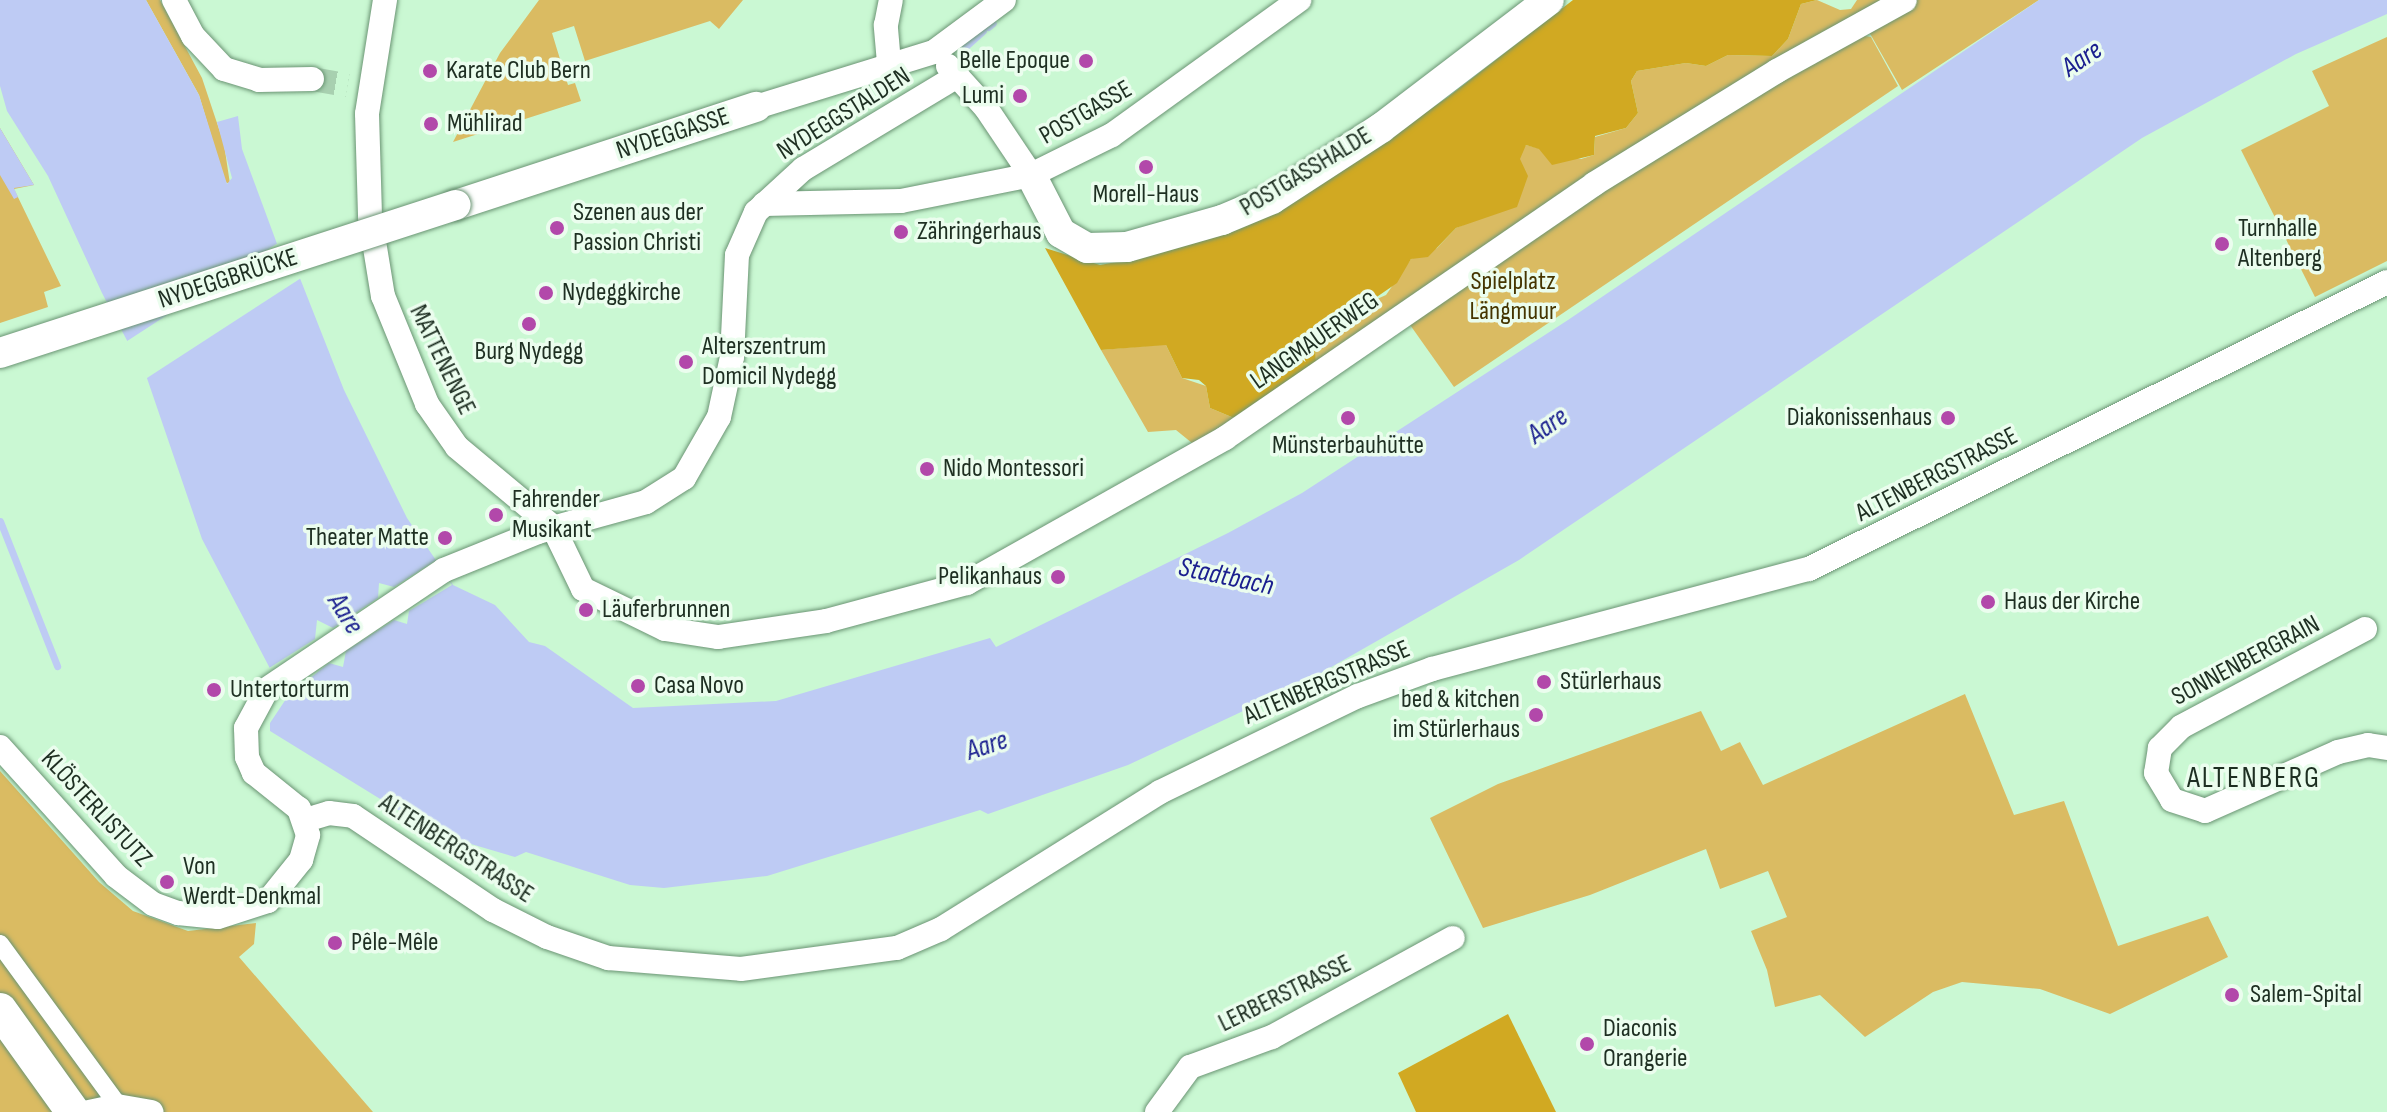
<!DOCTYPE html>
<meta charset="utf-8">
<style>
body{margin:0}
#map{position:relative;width:2387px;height:1112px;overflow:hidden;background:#caf8d3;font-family:"Sofia Sans Condensed",sans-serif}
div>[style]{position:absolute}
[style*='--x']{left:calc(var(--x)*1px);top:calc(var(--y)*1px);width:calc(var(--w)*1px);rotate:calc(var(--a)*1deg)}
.green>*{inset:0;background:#dabb62}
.forest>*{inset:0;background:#d1a922}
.water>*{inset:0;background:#becbf4}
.pier>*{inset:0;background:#caf8d3;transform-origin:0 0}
.stream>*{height:7px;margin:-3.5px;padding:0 3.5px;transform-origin:3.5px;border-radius:3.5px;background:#becbf4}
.minor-tunnel>*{height:24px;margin-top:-12px;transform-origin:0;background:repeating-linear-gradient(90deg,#a8d0b0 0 24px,transparent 0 36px)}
.roads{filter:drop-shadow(0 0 2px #6a9473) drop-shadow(0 0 2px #6a9473)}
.pedestrian>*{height:18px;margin:-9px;padding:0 9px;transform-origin:9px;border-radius:9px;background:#fff}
.minor>*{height:24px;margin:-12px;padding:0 12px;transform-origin:12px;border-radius:12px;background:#fff}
.tertiary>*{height:30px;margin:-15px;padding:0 15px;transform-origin:15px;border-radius:15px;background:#fff}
.secondary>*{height:34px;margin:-17px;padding:0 17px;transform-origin:17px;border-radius:17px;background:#fff}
.bridges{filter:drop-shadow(0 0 2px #6a9473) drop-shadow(0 0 2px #6a9473)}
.tertiary-bridge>*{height:30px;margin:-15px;padding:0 15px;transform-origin:15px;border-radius:15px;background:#fff}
.dots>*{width:22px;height:22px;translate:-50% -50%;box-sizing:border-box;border:4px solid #ebfdee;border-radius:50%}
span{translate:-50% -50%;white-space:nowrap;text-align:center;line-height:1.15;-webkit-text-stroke:7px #ebfdee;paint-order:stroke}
.poi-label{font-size:26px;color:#1e2f22}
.right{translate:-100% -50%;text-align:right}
.left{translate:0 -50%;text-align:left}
.street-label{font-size:26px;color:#1e2f22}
.park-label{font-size:26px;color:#453500}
.water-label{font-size:28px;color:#1b208f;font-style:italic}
.quarter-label{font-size:30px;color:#1e2f22;letter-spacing:2px}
</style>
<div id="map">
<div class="green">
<i style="clip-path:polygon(146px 0,160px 0,202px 78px,224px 144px,230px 184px,225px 182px,199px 95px)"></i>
<i style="clip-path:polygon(539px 0,743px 0,719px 29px,710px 21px,585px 61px,574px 26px,552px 33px,568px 85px,575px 83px,581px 101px,453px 142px,500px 53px)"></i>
<i style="clip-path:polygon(1817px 0,1840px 10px,1851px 9px,1857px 0,2039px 0,1902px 90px,1860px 16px,1316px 364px,1315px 336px,1334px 333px,1368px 303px,1386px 295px,1411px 259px,1437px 248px,1456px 228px,1468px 223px,1526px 145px,1581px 159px,1594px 155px,1595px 137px,1626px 128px,1638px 113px,1631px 81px,1637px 71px,1686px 63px,1706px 66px,1728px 55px,1772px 56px,1788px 39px,1801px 4px)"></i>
<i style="clip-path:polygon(1859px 35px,1871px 37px,1898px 86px,1454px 387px,1408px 322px,1599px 192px)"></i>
<i style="clip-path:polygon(2387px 37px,2387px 261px,2315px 297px,2241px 150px,2329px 106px,2312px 71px)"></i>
<i style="clip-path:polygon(0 128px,34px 185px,14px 189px,61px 286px,44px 292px,48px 307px,0 323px)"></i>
<i style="clip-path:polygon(1157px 345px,1166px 345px,1182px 378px,1206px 386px,1210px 408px,1234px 418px,1210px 437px,1192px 443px,1176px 430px,1148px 432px,1101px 350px)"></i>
<i style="clip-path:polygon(1965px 694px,2014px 815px,2064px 801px,2118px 946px,2208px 916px,2228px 957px,2110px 1014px,2040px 989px,1962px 982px,1933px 992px,1865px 1037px,1820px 995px,1775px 1007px,1767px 970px,1751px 931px,1787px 917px,1768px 871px,1720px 889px,1706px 849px,1590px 895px,1483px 928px,1430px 818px,1498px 784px,1701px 711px,1721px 751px,1740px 742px,1763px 785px)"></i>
<i style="clip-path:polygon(0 771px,99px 882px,133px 911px,188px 931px,256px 923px,254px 944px,239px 957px,373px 1112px,0 1112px)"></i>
</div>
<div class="forest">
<i style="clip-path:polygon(1573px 0,1817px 0,1801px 4px,1788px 39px,1772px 56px,1728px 55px,1706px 66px,1686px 63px,1637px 71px,1631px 81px,1638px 113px,1626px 128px,1595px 136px,1594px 155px,1552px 165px,1539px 149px,1526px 145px,1520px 159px,1528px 176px,1517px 207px,1456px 228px,1428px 257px,1411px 259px,1397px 283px,1368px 303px,1361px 318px,1334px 333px,1315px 336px,1316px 364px,1234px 418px,1210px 408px,1206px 386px,1199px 380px,1182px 378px,1166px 345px,1101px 350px,1045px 248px,1100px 265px,1143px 257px,1343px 169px,1448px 97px)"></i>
<i style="clip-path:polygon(1508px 1014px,1556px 1112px,1416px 1112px,1398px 1073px)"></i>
</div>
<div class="water">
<i style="clip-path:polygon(0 0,146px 0,199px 95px,227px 184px,232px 178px,217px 122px,238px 116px,242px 149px,283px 260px,292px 258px,344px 390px,407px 518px,453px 585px,495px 605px,529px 642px,545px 646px,633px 708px,776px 701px,990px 638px,996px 647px,1228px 533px,1302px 493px,1568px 320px,2039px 0,2387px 0,2387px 14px,2296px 54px,2142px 138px,1519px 560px,1305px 682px,1128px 765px,988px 814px,980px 810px,767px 876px,664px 888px,630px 885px,526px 852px,515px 857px,437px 834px,270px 731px,270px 723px,286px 699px,202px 539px,137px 349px,132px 350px,102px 293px,48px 176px,7px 111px,0 86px)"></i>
<i style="clip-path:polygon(0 128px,34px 185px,14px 188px,18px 197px,14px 199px,0 175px)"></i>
</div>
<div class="pier">
<i style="left:281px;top:241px;width:42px;height:188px;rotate:57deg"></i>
<i style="clip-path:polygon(438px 559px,452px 585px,409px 611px,407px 624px,394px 620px,346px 651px,343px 667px,329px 663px,284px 699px,266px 670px,315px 639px,317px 620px,333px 628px,378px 598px,379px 583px,394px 587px)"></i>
</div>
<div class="stream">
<i style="--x:988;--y:27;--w:6;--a:-39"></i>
<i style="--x:965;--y:47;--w:24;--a:-42"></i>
<i style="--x:0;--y:521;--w:156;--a:68.5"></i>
</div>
<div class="minor-tunnel">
<i style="--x:312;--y:79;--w:36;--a:10"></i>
</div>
<div class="roads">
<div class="pedestrian">
<i style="--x:0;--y:944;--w:208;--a:53.8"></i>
</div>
<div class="minor">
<i style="--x:174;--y:0;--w:41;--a:62.2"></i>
<i style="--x:193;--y:36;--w:45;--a:46.8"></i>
<i style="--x:224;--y:69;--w:37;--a:17"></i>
<i style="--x:259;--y:80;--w:53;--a:-1.1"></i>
<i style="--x:385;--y:0;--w:115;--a:99"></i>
<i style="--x:367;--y:114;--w:103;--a:88.3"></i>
<i style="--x:370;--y:217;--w:80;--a:80.7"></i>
<i style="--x:383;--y:296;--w:117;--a:67.8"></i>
<i style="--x:427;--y:404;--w:52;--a:55.1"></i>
<i style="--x:457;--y:447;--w:125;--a:39.8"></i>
<i style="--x:553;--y:527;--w:69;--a:64.2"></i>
<i style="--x:583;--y:589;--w:91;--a:26"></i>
<i style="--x:665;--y:629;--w:54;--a:8.6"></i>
<i style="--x:718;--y:637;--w:109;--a:-8.4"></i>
<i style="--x:826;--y:621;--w:146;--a:-15.1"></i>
<i style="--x:967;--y:583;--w:296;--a:-29.3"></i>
<i style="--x:1225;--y:438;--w:448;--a:-34.5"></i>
<i style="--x:1594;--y:184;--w:215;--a:-31.7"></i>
<i style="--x:1777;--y:71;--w:146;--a:-29"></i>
<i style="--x:889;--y:63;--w:38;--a:-95"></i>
<i style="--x:886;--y:25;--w:25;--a:-79"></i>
<i style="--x:948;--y:66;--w:57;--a:47.9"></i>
<i style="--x:986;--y:108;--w:81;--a:56.1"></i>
<i style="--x:756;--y:107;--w:186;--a:-17.2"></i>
<i style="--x:934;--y:52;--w:87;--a:-36.6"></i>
<i style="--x:764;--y:204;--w:137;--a:-1.3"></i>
<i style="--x:901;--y:201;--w:133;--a:-11.3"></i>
<i style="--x:1031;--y:175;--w:90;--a:-26.3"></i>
<i style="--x:1112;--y:135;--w:231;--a:-35.8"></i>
<i style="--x:2365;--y:629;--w:208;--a:152"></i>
<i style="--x:2181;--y:727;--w:30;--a:135"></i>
<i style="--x:2160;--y:748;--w:25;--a:99"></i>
<i style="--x:2156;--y:773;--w:31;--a:59"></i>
<i style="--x:2172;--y:800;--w:35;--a:18"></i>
<i style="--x:2205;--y:811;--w:145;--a:-23.9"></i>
<i style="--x:2338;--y:752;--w:31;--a:-13"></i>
<i style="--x:2368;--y:745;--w:19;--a:9"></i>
<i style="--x:0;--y:747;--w:173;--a:48"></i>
<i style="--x:116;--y:876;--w:46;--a:37.1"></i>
<i style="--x:153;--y:904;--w:27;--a:20"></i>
<i style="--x:178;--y:913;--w:40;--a:5.7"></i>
<i style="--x:218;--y:917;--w:52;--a:-17.7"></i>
<i style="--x:268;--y:901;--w:53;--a:-51.2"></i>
<i style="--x:301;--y:860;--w:26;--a:-74"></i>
<i style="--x:308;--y:835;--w:28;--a:-109"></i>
<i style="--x:299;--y:809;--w:58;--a:-141.3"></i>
<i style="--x:254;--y:773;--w:17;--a:-114"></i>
<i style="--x:247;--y:757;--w:29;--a:-92"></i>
<i style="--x:246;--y:728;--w:44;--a:-61.7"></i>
<i style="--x:267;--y:689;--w:213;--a:-33.9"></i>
<i style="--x:444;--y:570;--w:101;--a:-22"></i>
<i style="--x:538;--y:532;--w:112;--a:-15.5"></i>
<i style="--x:646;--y:502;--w:45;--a:-32.3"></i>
<i style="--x:684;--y:478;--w:70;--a:-60.2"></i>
<i style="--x:719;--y:417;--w:61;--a:-77.8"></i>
<i style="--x:732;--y:357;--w:102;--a:-87.2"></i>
<i style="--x:737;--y:255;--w:47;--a:-66.2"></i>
<i style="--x:756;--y:212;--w:64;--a:-42.5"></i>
<i style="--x:803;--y:169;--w:180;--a:-31.1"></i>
<i style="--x:306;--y:820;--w:24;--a:-17"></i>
<i style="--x:329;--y:813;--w:24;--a:7"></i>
<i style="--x:353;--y:816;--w:169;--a:33.9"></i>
<i style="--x:493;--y:910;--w:60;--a:26.6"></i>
<i style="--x:547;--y:937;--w:65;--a:19"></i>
<i style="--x:608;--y:958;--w:133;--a:4.7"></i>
<i style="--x:741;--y:969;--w:157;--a:-7.7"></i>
<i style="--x:897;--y:948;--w:48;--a:-23.4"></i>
<i style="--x:941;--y:929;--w:258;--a:-32"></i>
<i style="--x:1160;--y:792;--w:220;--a:-25.9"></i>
<i style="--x:1358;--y:696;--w:79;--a:-20"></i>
<i style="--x:1432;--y:669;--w:390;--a:-14.9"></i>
<i style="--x:1809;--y:569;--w:645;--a:-26.41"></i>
<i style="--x:89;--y:1112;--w:29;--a:-12"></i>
<i style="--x:117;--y:1106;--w:35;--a:10"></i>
<i style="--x:1157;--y:1112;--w:56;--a:-53.7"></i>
<i style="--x:1190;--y:1067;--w:87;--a:-20.1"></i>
<i style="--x:1272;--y:1037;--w:206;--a:-28.7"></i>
</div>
<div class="tertiary">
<i style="--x:1031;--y:175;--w:65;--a:62.7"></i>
<i style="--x:1061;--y:233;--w:30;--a:30"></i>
<i style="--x:1087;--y:248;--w:40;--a:-1.4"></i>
<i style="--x:1127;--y:247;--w:99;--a:-15.9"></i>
<i style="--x:1222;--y:220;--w:54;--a:-22.8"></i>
<i style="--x:1272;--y:199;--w:130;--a:-33.1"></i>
<i style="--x:1381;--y:128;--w:211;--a:-37.3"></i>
<i style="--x:456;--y:205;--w:316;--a:-18.1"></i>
</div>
<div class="secondary">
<i style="--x:0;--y:1010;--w:125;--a:54.4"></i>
</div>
</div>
<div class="bridges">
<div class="tertiary-bridge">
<i style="--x:0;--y:353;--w:479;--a:-18"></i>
</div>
</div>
<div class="dots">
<i style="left:1086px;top:61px;background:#b248aa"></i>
<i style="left:430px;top:71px;background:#b248aa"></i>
<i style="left:1020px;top:96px;background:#b248aa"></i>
<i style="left:431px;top:124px;background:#b248aa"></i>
<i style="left:1146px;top:167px;background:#b248aa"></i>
<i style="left:557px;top:228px;background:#b248aa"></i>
<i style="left:901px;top:232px;background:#b248aa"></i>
<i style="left:2222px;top:244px;background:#b248aa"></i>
<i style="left:546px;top:293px;background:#b248aa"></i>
<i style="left:529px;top:324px;background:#b248aa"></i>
<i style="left:686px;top:362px;background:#b248aa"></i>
<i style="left:1348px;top:418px;background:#b248aa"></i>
<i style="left:1948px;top:418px;background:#b248aa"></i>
<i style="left:927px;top:469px;background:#b248aa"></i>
<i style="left:496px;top:515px;background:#b248aa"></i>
<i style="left:445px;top:538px;background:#b248aa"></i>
<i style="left:1058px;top:577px;background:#b248aa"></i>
<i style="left:1988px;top:602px;background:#b248aa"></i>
<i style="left:586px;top:610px;background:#b248aa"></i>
<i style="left:1544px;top:682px;background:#b248aa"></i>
<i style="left:638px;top:686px;background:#b248aa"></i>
<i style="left:214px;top:690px;background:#b248aa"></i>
<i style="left:1536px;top:715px;background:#b248aa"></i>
<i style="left:167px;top:882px;background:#b248aa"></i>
<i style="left:335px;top:943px;background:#b248aa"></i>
<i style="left:2232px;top:995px;background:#b248aa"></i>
<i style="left:1587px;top:1044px;background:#b248aa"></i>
</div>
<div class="poi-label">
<span class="right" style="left:1070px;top:61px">Belle Epoque</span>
<span class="left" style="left:446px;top:71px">Karate Club Bern</span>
<span class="right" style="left:1004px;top:96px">Lumi</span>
<span class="left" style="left:447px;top:124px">Mühlirad</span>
<span style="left:1146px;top:195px">Morell-Haus</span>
<span class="left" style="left:573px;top:228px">Szenen aus der<br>Passion Christi</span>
<span class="left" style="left:2238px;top:244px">Turnhalle<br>Altenberg</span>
<span class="left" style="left:917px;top:232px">Zähringerhaus</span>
<span class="left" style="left:562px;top:293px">Nydeggkirche</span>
<span class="left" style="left:702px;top:362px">Alterszentrum<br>Domicil Nydegg</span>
<span style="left:529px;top:352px">Burg Nydegg</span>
<span class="right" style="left:1932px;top:418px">Diakonissenhaus</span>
<span style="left:1348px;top:446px">Münsterbauhütte</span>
<span class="left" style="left:943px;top:469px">Nido Montessori</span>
<span class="left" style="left:512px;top:515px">Fahrender<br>Musikant</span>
<span class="right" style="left:429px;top:538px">Theater Matte</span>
<span class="right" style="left:1042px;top:577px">Pelikanhaus</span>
<span class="left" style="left:2004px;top:602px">Haus der Kirche</span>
<span class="left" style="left:602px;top:610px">Läuferbrunnen</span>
<span class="left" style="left:1560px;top:682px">Stürlerhaus</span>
<span class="left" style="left:654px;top:686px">Casa Novo</span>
<span class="left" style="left:230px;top:690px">Untertorturm</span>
<span class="right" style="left:1520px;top:715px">bed &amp; kitchen<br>im Stürlerhaus</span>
<span class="left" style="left:183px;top:882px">Von<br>Werdt-Denkmal</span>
<span class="left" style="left:351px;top:943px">Pêle-Mêle</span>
<span class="left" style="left:2250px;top:995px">Salem-Spital</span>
<span class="left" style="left:1603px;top:1044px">Diaconis<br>Orangerie</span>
</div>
<div class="street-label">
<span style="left:1086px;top:113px;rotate:-30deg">POSTGASSE</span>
<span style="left:844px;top:114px;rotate:-32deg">NYDEGGSTALDEN</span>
<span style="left:673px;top:134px;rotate:-18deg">NYDEGGASSE</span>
<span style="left:1306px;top:172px;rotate:-31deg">POSTGASSHALDE</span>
<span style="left:228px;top:279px;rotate:-18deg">NYDEGGBRÜCKE</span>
<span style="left:1315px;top:341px;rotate:-35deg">LANGMAUERWEG</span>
<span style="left:442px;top:360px;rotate:64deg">MATTENENGE</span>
<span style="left:1937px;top:475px;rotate:-27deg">ALTENBERGSTRASSE</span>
<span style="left:2246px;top:661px;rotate:-28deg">SONNENBERGRAIN</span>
<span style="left:1327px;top:683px;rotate:-23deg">ALTENBERGSTRASSE</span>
<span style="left:96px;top:809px;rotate:47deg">KLÖSTERLISTUTZ</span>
<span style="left:456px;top:849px;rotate:33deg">ALTENBERGSTRASSE</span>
<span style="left:1285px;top:994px;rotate:-26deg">LERBERSTRASSE</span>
</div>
<div class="park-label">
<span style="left:1513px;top:297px">Spielplatz<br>Längmuur</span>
</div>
<div class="water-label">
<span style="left:2082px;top:59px;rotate:-34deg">Aare</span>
<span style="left:1548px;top:426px;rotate:-35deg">Aare</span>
<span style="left:1226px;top:577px;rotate:12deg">Stadtbach</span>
<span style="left:345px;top:614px;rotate:58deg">Aare</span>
<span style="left:987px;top:746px;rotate:-18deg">Aare</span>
</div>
<div class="quarter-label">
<span style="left:2254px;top:778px">ALTENBERG</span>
</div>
</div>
